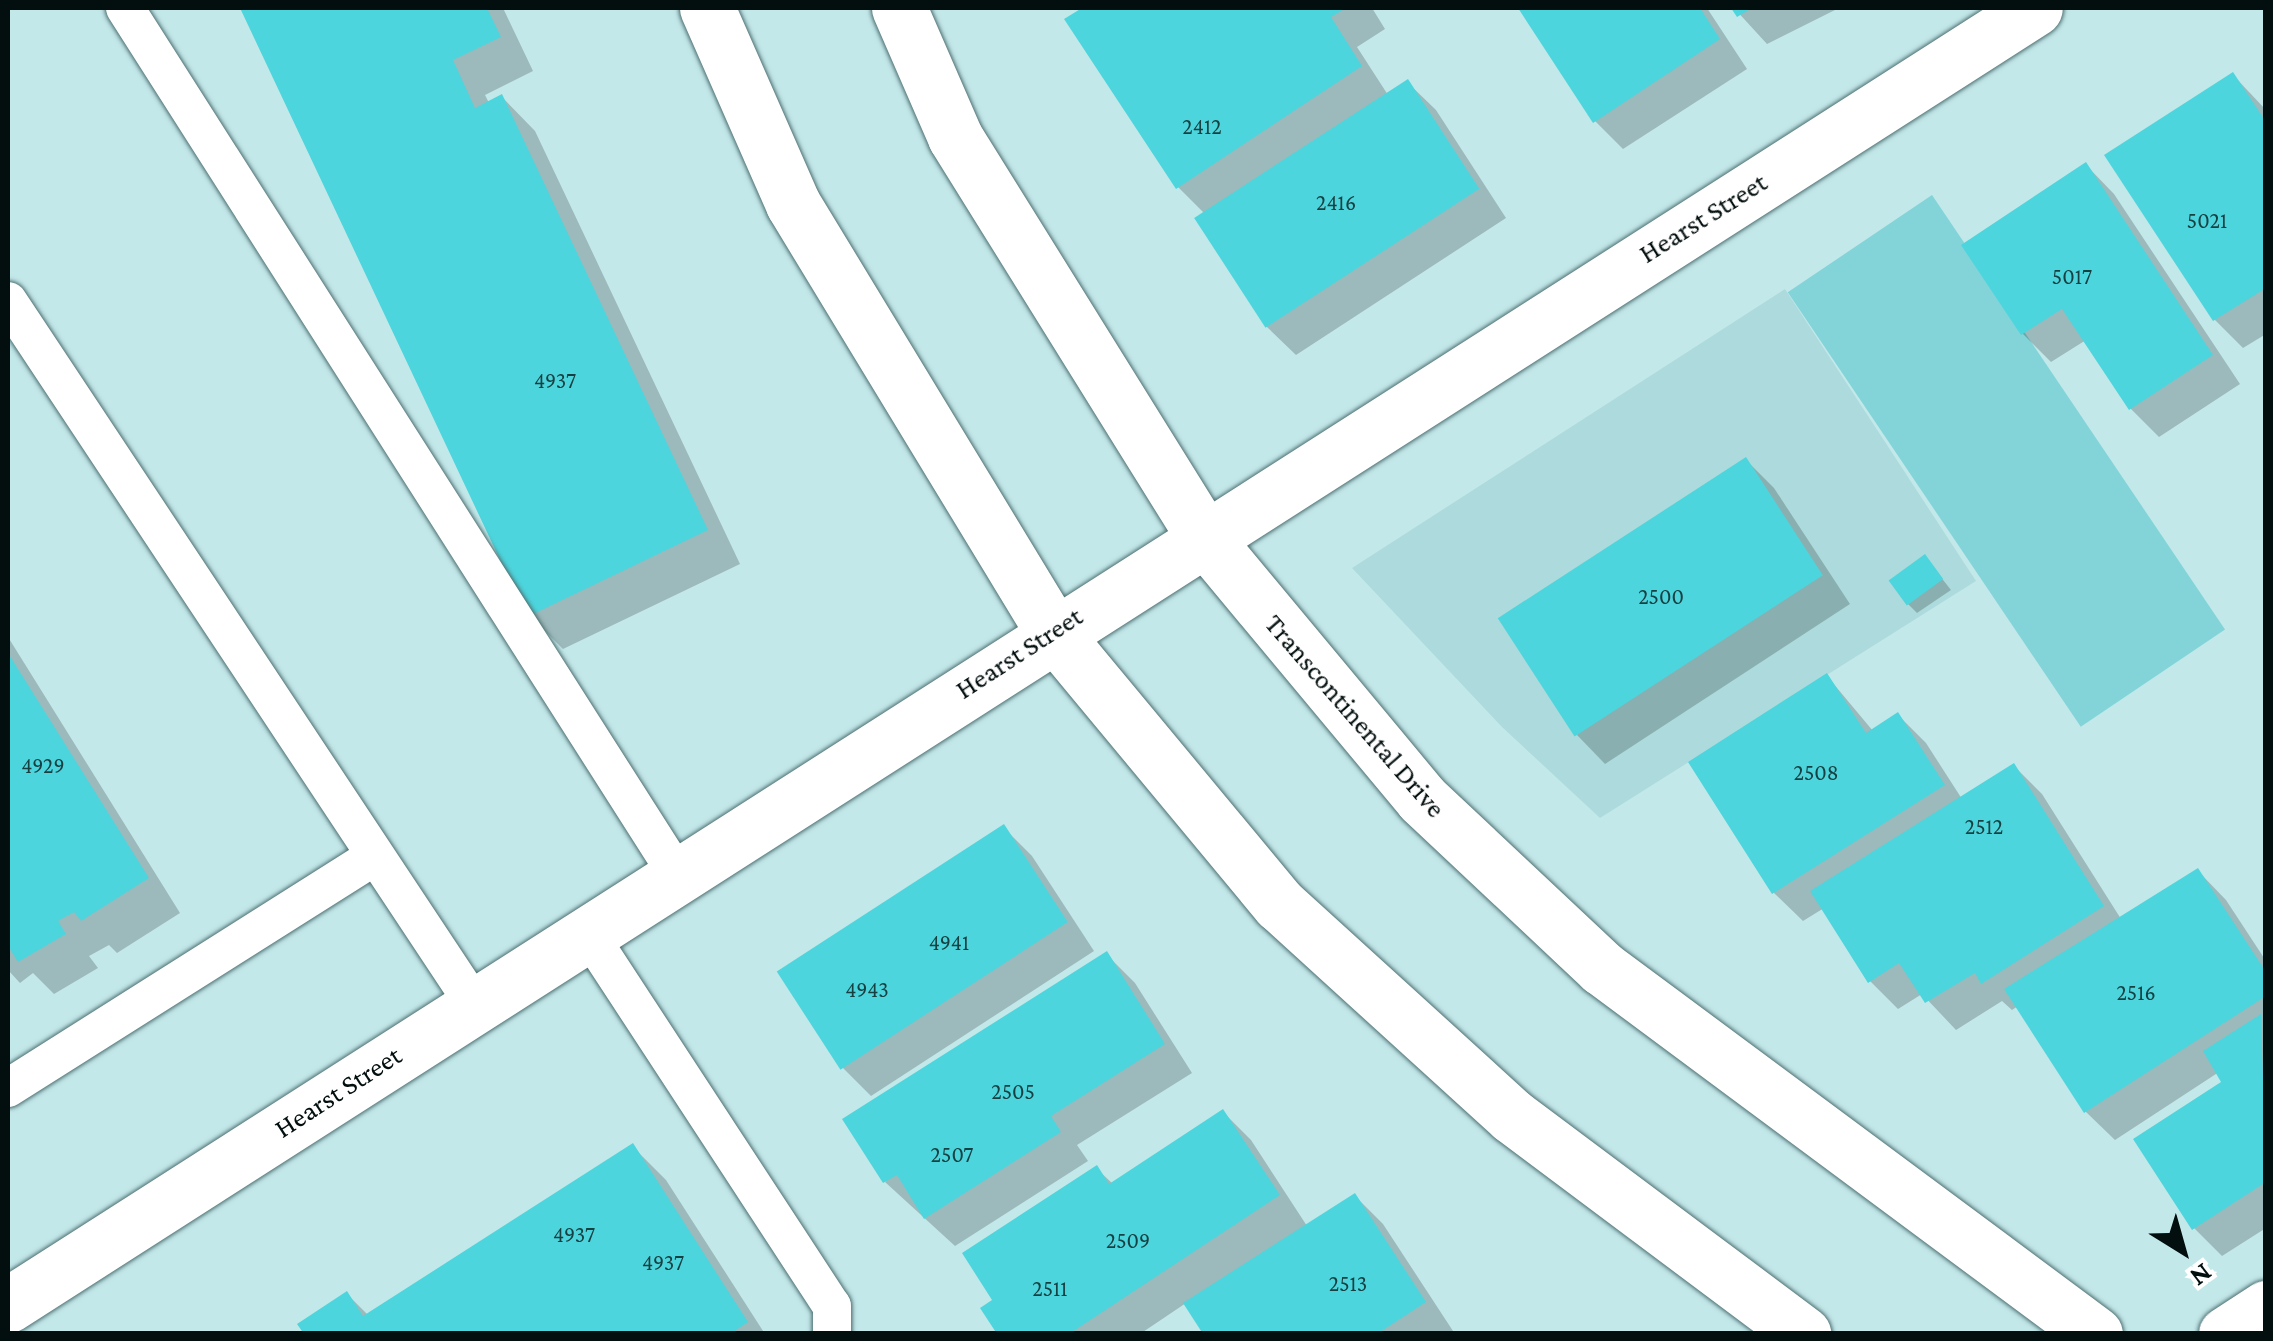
<!DOCTYPE html>
<style>
body{margin:0}
#map{position:relative;width:2273px;height:1341px;overflow:hidden;background:#c3e8ea;font-family:"Crimson Pro",serif}
div>[style]{position:absolute}
[style*='--x']{left:calc(var(--x)*1px);top:calc(var(--y)*1px);width:calc(var(--w)*1px);rotate:calc(var(--a)*1deg)}
.built>*{inset:0;background:#addbdd}
.green>*{inset:0;background:#82d4d8;transform-origin:0 0}
.shadow>*{inset:0;background:#0003}
.building>*{inset:0;background:#4dd5dd;transform-origin:0 0}
.roads{filter:drop-shadow(0 0 2px #4d6f71) drop-shadow(0 0 2px #4d6f71)}
.service>*{height:38px;margin:-19px;padding:0 19px;transform-origin:19px;border-radius:19px;background:#fff}
.minor>*{height:55px;margin:-27.5px;padding:0 27.5px;transform-origin:27.5px;border-radius:27.5px;background:#fff}
.tertiary>*{height:55px;margin:-27.5px;padding:0 27.5px;transform-origin:27.5px;border-radius:27.5px;background:#fff}
span{translate:-50% -50%;white-space:nowrap;text-align:center;line-height:1.15;-webkit-text-stroke:10px #fff;paint-order:stroke}
.number-label{font-size:22px;color:#164042}
.number-label span{-webkit-text-stroke-width:0}
.street-label{font-size:28px;color:#030e0e}
.frame{position:absolute;inset:0;border:10px solid #030e0e;pointer-events:none}
.north{position:absolute;left:2133px;top:1201px;width:100px;height:100px;-webkit-text-stroke:8px #fff;paint-order:stroke;rotate:143deg;font-size:28px;font-weight:700;line-height:40px;text-align:center;color:#030e0e}
.north::after{content:'';display:block;margin:auto;width:35px;height:45px;background:#030e0e;clip-path:polygon(50% 0,100% 100%,50% 72%,0 100%)}
</style>
<div id="map">
<div class="built">
<i style="clip-path:polygon(1785px 289px,1976px 581px,1600px 818px,1502px 727px,1352px 568px)"></i>
</div>
<div class="green">
<i style="left:1932px;top:195px;width:524px;height:174px;rotate:56deg"></i>
</div>
<div class="shadow">
<i style="clip-path:polygon(242px 8px,503px 8px,533px 71px,485px 95px,489px 103px,502px 97px,535px 131px,740px 564px,563px 649px,529px 615px)"></i>
<i style="clip-path:polygon(1087px 8px,1372px 8px,1385px 29px,1357px 47px,1388px 95px,1407px 82px,1436px 110px,1506px 218px,1296px 355px,1267px 327px,1196px 218px,1204px 213px,1178px 187px,1068px 20px)"></i>
<i style="clip-path:polygon(1521px 8px,1707px 8px,1747px 69px,1623px 149px,1595px 121px)"></i>
<i style="clip-path:polygon(1734px 8px,1839px 8px,1767px 44px)"></i>
<i style="clip-path:polygon(2233px 75px,2266px 110px,2266px 334px,2243px 348px,2215px 320px,2108px 156px)"></i>
<i style="clip-path:polygon(2086px 165px,2114px 194px,2240px 384px,2159px 437px,2131px 409px,2086px 340px,2051px 362px,2023px 334px,1965px 246px)"></i>
<i style="clip-path:polygon(1746px 460px,1774px 488px,1850px 604px,1605px 764px,1577px 735px)"></i>
<i style="clip-path:polygon(1925px 557px,1951px 590px,1917px 613px,1907px 603px)"></i>
<i style="clip-path:polygon(8px 637px,180px 913px,117px 953px,109px 945px,89px 956px,98px 968px,54px 994px,33px 973px,20px 983px,8px 970px,8px 937px,14px 932px,8px 930px)"></i>
<i style="clip-path:polygon(1827px 676px,1873px 731px,1898px 715px,1926px 743px,1962px 799px,2014px 766px,2042px 794px,2121px 919px,2198px 871px,2226px 900px,2266px 961px,2266px 1228px,2222px 1256px,2194px 1228px,2225px 1082px,2219px 1072px,2115px 1140px,2086px 1112px,2018px 1006px,2012px 1010px,2002px 1001px,1956px 1030px,1922px 994px,1898px 1009px,1870px 981px,1824px 908px,1803px 921px,1774px 893px,1691px 763px)"></i>
<i style="clip-path:polygon(1004px 828px,1032px 856px,1094px 951px,871px 1096px,842px 1067px,781px 974px)"></i>
<i style="clip-path:polygon(1106px 954px,1135px 983px,1192px 1073px,1077px 1145px,1088px 1161px,955px 1246px,885px 1182px)"></i>
<i style="clip-path:polygon(1223px 1112px,1251px 1140px,1307px 1226px,1355px 1196px,1383px 1224px,1453px 1331px,1206px 1334px,1186px 1303px,1140px 1334px,1000px 1334px,996px 1301px,1097px 1169px,1113px 1184px)"></i>
<i style="clip-path:polygon(632px 1146px,666px 1180px,765px 1334px,307px 1334px,347px 1294px,368px 1315px)"></i>
</div>
<div class="building">
<i style="clip-path:polygon(240px 8px,487px 8px,501px 37px,453px 60px,475px 108px,502px 94px,708px 530px,527px 617px)"></i>
<i style="clip-path:polygon(1082px 8px,1346px 8px,1331px 17px,1362px 66px,1176px 189px,1064px 19px)"></i>
<i style="clip-path:polygon(1518px 8px,1700px 8px,1720px 39px,1593px 123px)"></i>
<i style="clip-path:polygon(1731px 8px,1752px 8px,1737px 17px)"></i>
<i style="clip-path:polygon(2233px 72px,2266px 122px,2266px 288px,2213px 321px,2104px 155px)"></i>
<i style="left:1408px;top:79px;width:131px;height:255px;rotate:57deg"></i>
<i style="clip-path:polygon(2086px 162px,2213px 355px,2129px 410px,2062px 309px,2021px 335px,1961px 245px)"></i>
<i style="left:1746px;top:457px;width:141px;height:296px;rotate:57deg"></i>
<i style="left:1925px;top:554px;width:31px;height:45px;rotate:54deg"></i>
<i style="clip-path:polygon(8px 653px,149px 878px,81px 921px,74px 912px,58px 921px,66px 934px,18px 962px,8px 946px)"></i>
<i style="clip-path:polygon(1827px 673px,1866px 733px,1898px 712px,1945px 785px,1772px 894px,1688px 762px)"></i>
<i style="clip-path:polygon(2014px 763px,2104px 906px,1981px 984px,1975px 973px,1925px 1003px,1899px 963px,1868px 983px,1810px 891px)"></i>
<i style="left:1004px;top:824px;width:117px;height:271px;rotate:57deg"></i>
<i style="clip-path:polygon(2198px 868px,2266px 972px,2266px 996px,2084px 1113px,2004px 989px)"></i>
<i style="clip-path:polygon(1107px 951px,1165px 1044px,1051px 1116px,1061px 1132px,924px 1219px,897px 1175px,883px 1183px,842px 1119px)"></i>
<i style="clip-path:polygon(2261px 1014px,2266px 1182px,2192px 1230px,2133px 1139px,2221px 1082px,2203px 1051px)"></i>
<i style="clip-path:polygon(1223px 1109px,1280px 1195px,1069px 1334px,997px 1334px,980px 1308px,992px 1300px,962px 1253px,1097px 1165px,1109px 1184px)"></i>
<i style="clip-path:polygon(633px 1143px,748px 1322px,730px 1334px,304px 1334px,297px 1324px,347px 1291px,363px 1316px)"></i>
<i style="clip-path:polygon(1355px 1193px,1426px 1302px,1377px 1334px,1203px 1334px,1183px 1303px)"></i>
</div>
<div class="roads">
<div class="service">
<i style="--x:125;--y:8;--w:1027;--a:57.49"></i>
<i style="--x:8;--y:301;--w:843;--a:56.46"></i>
<i style="--x:587;--y:932;--w:447;--a:56.8"></i>
<i style="--x:832;--y:1306;--w:28;--a:90"></i>
<i style="--x:8;--y:1088;--w:434;--a:-32.3"></i>
</div>
<div class="minor">
<i style="--x:8;--y:1305;--w:2406;--a:-32.61"></i>
<i style="--x:2226;--y:1334;--w:48;--a:-33"></i>
</div>
<div class="tertiary">
<i style="--x:707;--y:8;--w:214;--a:66.3"></i>
<i style="--x:793;--y:204;--w:501;--a:58.72"></i>
<i style="--x:1053;--y:632;--w:354;--a:50.3"></i>
<i style="--x:1279;--y:904;--w:315;--a:42.3"></i>
<i style="--x:1512;--y:1116;--w:364;--a:36.8"></i>
<i style="--x:899;--y:8;--w:141;--a:66.5"></i>
<i style="--x:955;--y:137;--w:470;--a:58.1"></i>
<i style="--x:1203;--y:536;--w:342;--a:50.2"></i>
<i style="--x:1422;--y:799;--w:247;--a:43.2"></i>
<i style="--x:1602;--y:968;--w:614;--a:36.59"></i>
</div>
</div>
<div class="number-label">
<span style="left:1202px;top:127px">2412</span>
<span style="left:1336px;top:203px">2416</span>
<span style="left:2207px;top:221px">5021</span>
<span style="left:2072px;top:277px">5017</span>
<span style="left:555px;top:381px">4937</span>
<span style="left:1661px;top:597px">2500</span>
<span style="left:43px;top:766px">4929</span>
<span style="left:1816px;top:773px">2508</span>
<span style="left:1984px;top:827px">2512</span>
<span style="left:949px;top:943px">4941</span>
<span style="left:867px;top:990px">4943</span>
<span style="left:2136px;top:993px">2516</span>
<span style="left:1013px;top:1092px">2505</span>
<span style="left:952px;top:1155px">2507</span>
<span style="left:574px;top:1235px">4937</span>
<span style="left:1128px;top:1241px">2509</span>
<span style="left:663px;top:1263px">4937</span>
<span style="left:1348px;top:1284px">2513</span>
<span style="left:1050px;top:1289px">2511</span>
</div>
<div class="street-label">
<span style="left:1703px;top:218px;rotate:-32deg">Hearst Street</span>
<span style="left:1019px;top:653px;rotate:-33deg">Hearst Street</span>
<span style="left:1355px;top:716px;rotate:49deg">Transcontinental Drive</span>
<span style="left:338px;top:1092px;rotate:-33deg">Hearst Street</span>
</div>
<div class="frame"></div>
<div class="north">N</div>
</div>
